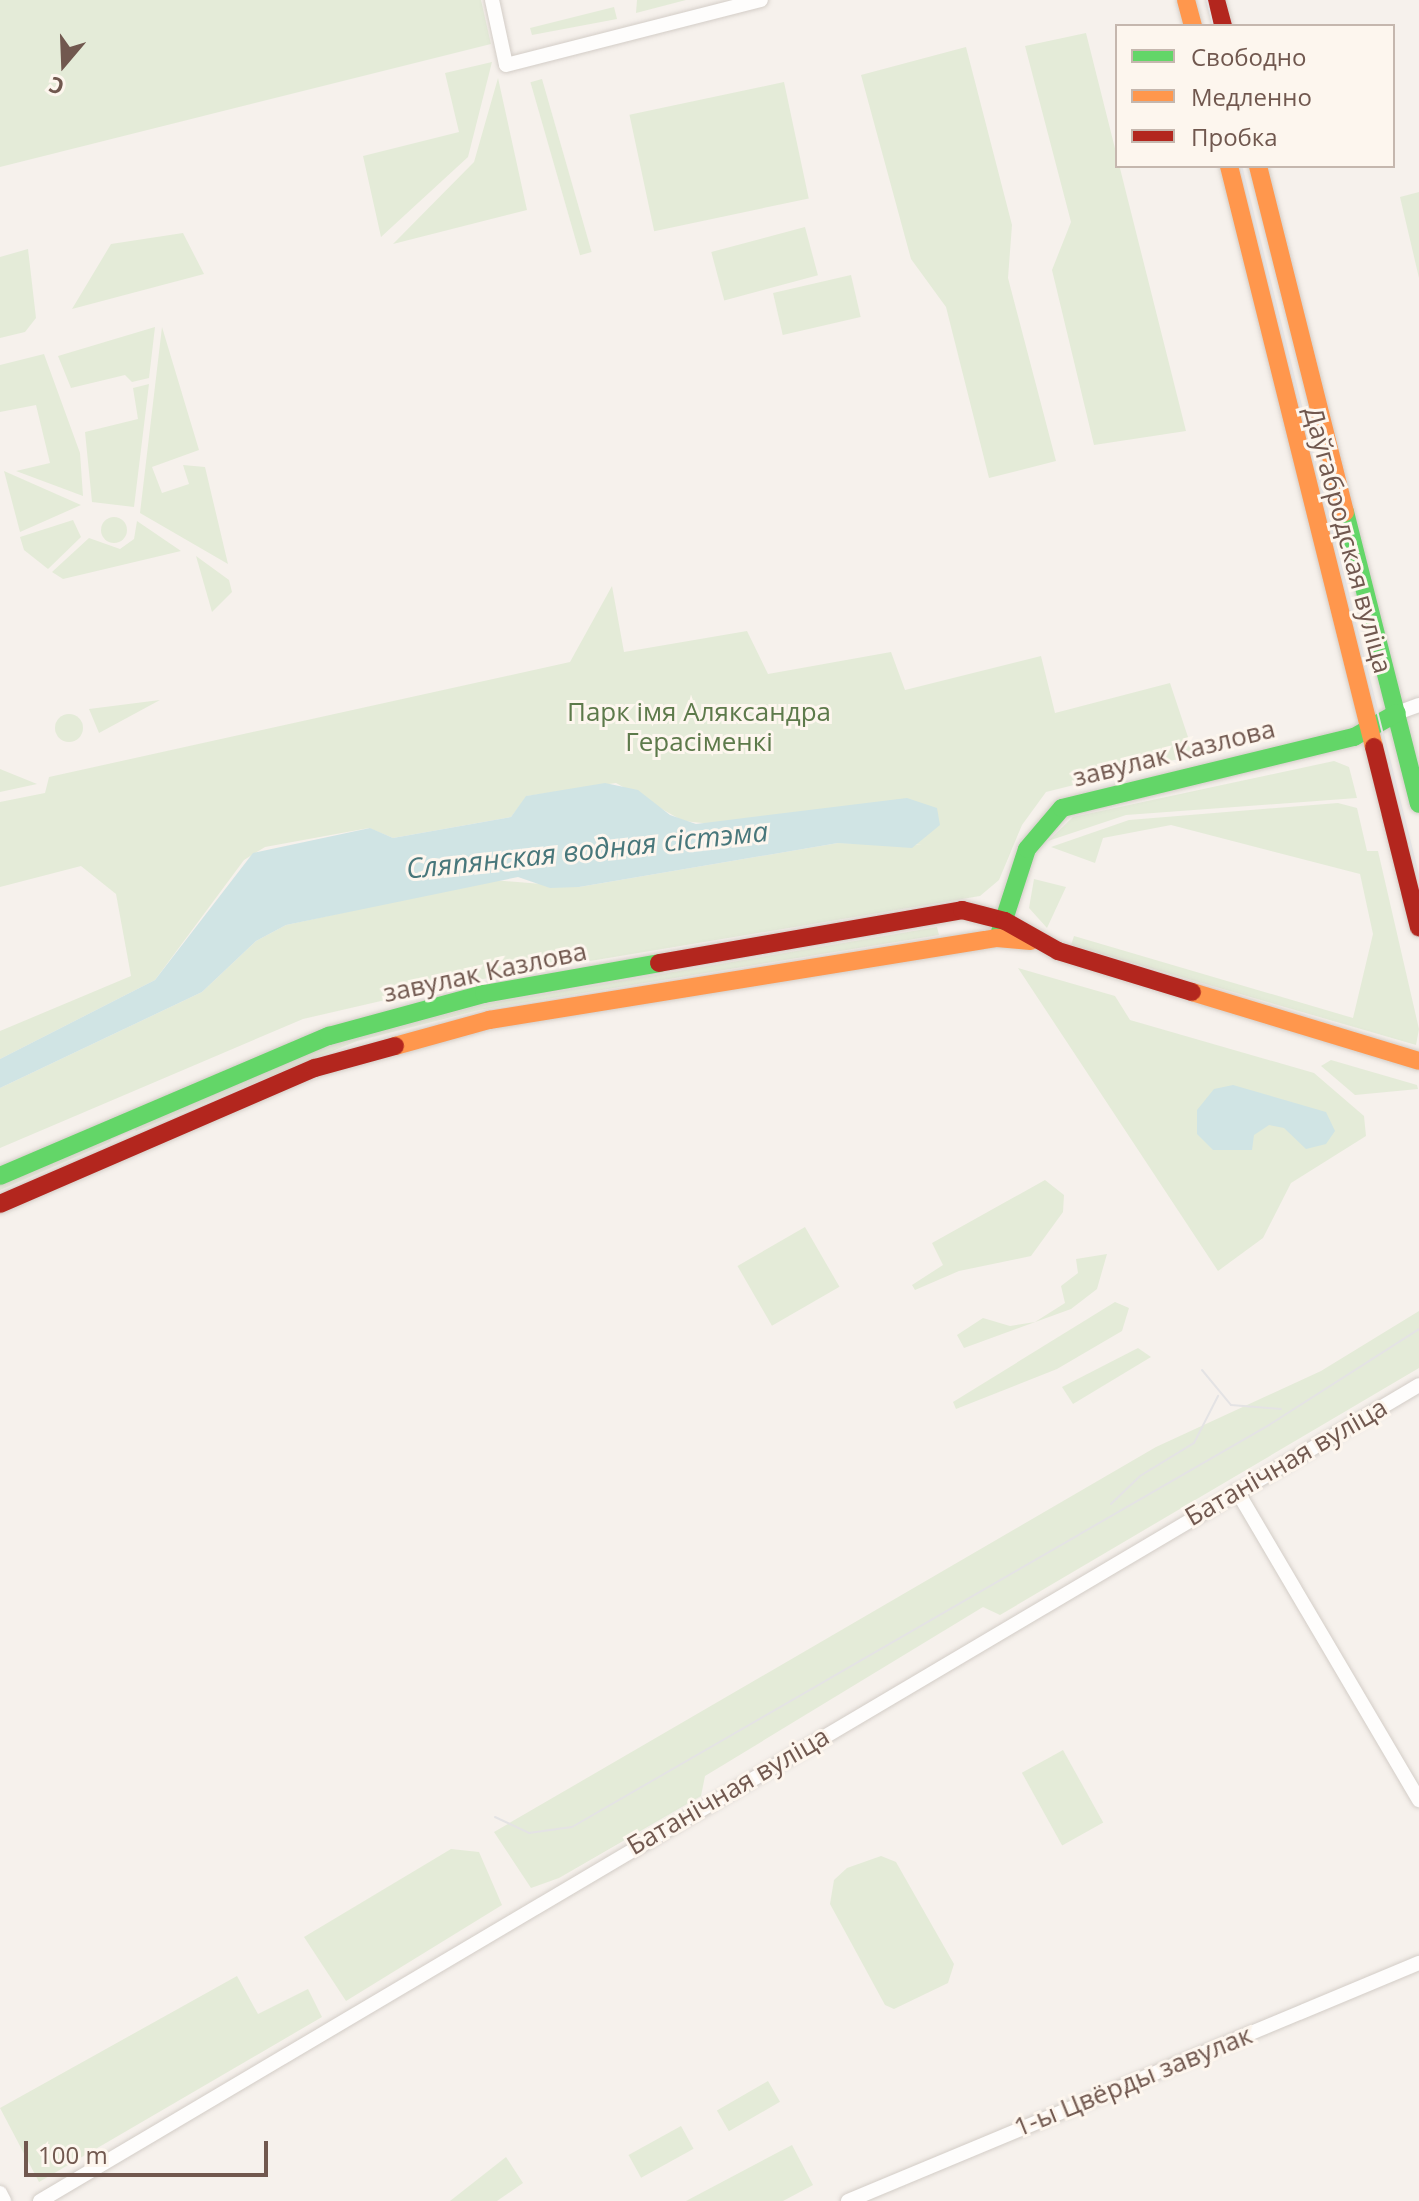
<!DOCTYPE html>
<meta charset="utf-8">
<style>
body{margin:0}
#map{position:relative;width:1419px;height:2201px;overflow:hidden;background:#f6f1ec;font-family:"Open Sans",sans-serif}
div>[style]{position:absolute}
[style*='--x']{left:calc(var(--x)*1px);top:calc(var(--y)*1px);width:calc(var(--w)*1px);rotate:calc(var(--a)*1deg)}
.green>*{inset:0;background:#e4ebd8;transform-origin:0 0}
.round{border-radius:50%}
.water>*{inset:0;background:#d0e4e4}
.roads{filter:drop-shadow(0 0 2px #d3cdc7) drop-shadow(0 0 2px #d3cdc7)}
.street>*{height:14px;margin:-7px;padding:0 7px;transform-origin:7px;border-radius:7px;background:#fefdfc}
.fast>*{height:18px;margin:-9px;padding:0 9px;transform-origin:9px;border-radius:9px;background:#63d668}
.slow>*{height:18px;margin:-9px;padding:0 9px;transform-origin:9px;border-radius:9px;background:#ff974d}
.jam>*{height:18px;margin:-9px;padding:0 9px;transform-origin:9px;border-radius:9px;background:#b3261e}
.tram>*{height:2px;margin:-1px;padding:0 1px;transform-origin:1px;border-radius:1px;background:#e4e3e4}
span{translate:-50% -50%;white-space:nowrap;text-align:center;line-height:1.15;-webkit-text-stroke:6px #fdf6ee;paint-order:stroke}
.street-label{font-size:26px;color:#71584f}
.park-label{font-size:26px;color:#5d7a4b}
.water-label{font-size:28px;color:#48777b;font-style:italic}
.legend{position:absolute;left:1115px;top:24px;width:280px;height:144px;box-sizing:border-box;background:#fdf6ee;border:2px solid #c5b7ae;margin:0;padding:10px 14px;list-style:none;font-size:24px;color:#71584f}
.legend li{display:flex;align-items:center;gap:16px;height:40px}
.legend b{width:40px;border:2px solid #c5b7ae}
.north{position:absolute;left:24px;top:24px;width:80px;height:80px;-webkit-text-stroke:6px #fdf6ee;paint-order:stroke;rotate:199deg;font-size:22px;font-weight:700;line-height:32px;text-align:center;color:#71584f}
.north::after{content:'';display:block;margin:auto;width:28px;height:36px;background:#71584f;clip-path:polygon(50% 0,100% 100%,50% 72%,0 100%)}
.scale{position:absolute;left:24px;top:2141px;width:244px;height:36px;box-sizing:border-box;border:4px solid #71584f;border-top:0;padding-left:10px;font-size:24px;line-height:28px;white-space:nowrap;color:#71584f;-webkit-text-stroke:6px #fdf6ee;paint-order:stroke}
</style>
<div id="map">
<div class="green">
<i style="clip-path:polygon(0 0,481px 0,491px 44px,0 167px)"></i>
<i style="clip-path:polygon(637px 0,686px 0,636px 13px)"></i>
<i style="clip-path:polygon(614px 7px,617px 19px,532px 35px,530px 28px)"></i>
<i style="clip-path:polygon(1086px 33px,1186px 431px,1094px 445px,1052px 270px,1071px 222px,1025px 46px)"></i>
<i style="clip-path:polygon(966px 47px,1012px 225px,1008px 278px,1056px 461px,989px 478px,946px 307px,911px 259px,861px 75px)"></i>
<i style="clip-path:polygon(492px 62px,468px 157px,381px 237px,363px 156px,459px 132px,445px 73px)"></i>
<i style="clip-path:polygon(498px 78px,527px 210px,393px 244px,474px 162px)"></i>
<i style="left:542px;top:79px;width:180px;height:12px;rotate:74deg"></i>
<i style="left:784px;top:82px;width:119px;height:158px;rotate:78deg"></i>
<i style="clip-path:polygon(1419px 192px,1419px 278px,1400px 197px)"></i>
<i style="left:805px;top:227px;width:50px;height:97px;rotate:75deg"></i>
<i style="clip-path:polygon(183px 233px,204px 274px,72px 309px,111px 244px)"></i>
<i style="clip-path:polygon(28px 249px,36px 318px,25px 332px,0 338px,0 257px)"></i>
<i style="left:851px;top:275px;width:43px;height:80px;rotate:77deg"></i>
<i style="clip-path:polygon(155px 327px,149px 378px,132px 382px,125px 375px,71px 388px,58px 356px)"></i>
<i style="clip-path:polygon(162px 327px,199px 450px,152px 467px,162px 493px,189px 484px,183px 465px,205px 467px,228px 564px,140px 513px)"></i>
<i style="clip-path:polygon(44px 354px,80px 453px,83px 496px,16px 471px,50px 463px,36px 405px,0 412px,0 365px)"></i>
<i style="clip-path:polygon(149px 384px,134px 507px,92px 502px,85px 432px,138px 419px,133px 388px)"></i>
<i style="clip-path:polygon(4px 471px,81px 505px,20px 532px)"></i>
<i class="round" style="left:101px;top:517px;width:26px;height:26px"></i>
<i style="clip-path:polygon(73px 520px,81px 537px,48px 569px,24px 550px,20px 537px)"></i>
<i style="clip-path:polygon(137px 521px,181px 551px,63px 579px,52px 572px,89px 538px,120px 549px,134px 539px)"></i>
<i style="clip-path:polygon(196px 556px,229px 580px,232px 592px,212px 612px)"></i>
<i style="clip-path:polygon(612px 586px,624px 652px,747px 631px,768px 674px,891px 652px,905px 690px,1041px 656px,1055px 713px,1170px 683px,1194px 755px,1046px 792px,1022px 825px,999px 880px,980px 896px,459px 983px,303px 1019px,0 1148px,0 1088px,202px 992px,256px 941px,286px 925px,493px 880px,579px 887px,838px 843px,922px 845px,683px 821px,616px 783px,527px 796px,511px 817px,393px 838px,369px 828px,265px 847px,244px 860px,155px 980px,0 1059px,0 1031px,131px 976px,116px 894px,81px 866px,0 887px,0 802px,45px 793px,49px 777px,570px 662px)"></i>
<i style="clip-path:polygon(160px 700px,99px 733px,89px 709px)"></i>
<i class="round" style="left:55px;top:714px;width:28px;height:28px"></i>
<i style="clip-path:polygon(1334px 761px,1349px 767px,1357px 798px,1126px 815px,1048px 841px,1073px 817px)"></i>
<i style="clip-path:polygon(0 769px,37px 784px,0 792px)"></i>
<i style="clip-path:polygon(1338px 803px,1357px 808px,1367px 851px,1378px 851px,1419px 1029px,1416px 1045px,1071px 945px,1074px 936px,1353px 1018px,1373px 934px,1360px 874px,1171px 825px,1103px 838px,1095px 863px,1051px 847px,1129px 820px)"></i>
<i style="clip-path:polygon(1034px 879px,1066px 887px,1047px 928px,1029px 908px)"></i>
<i style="clip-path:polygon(937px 927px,939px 935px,479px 1010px,357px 1041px,136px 1131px,133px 1125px,305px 1052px,484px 1004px)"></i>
<i style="clip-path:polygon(1018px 968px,1115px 996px,1130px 1020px,1314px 1073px,1364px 1116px,1366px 1136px,1291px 1183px,1263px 1238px,1218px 1271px)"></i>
<i style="clip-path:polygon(1331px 1060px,1417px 1085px,1418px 1089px,1355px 1095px,1321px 1066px)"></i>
<i style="clip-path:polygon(112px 1136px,110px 1142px,0 1190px,0 1184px)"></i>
<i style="clip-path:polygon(1045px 1180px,1064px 1195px,1063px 1212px,1031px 1256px,959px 1271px,915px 1290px,912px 1285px,943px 1265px,932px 1243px)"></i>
<i style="left:805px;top:1227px;width:69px;height:78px;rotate:60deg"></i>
<i style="clip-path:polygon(1107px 1254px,1097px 1289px,1071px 1309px,964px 1348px,957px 1335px,983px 1318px,1010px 1326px,1035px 1322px,1065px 1303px,1061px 1286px,1078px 1273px,1076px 1259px)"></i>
<i style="clip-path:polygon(1115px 1302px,1129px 1308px,1122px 1331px,1057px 1369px,956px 1409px,953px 1402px)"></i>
<i style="clip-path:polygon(1419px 1311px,1419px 1368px,1000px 1615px,983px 1607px,705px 1776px,701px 1796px,559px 1878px,531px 1888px,494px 1832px,1156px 1447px,1321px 1371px)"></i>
<i style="clip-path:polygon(1138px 1348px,1151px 1357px,1073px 1404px,1062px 1387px)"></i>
<i style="left:1063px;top:1750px;width:83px;height:47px;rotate:61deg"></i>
<i style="clip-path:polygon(451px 1849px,479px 1852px,502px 1905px,346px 2001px,304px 1937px)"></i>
<i style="clip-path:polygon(881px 1856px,896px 1862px,954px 1964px,948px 1983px,894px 2009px,885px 2005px,830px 1904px,834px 1880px,847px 1868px)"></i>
<i style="clip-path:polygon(237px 1976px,258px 2014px,308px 1989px,322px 2017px,39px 2182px,0 2108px)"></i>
<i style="left:768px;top:2081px;width:24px;height:59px;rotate:60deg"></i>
<i style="left:681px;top:2126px;width:26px;height:60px;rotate:61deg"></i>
<i style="clip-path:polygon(792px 2145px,813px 2185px,783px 2201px,686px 2201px)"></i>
<i style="clip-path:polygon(506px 2157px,523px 2183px,497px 2201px,450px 2201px)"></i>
</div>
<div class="water">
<i style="clip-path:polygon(605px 783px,638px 790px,670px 815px,696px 824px,907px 798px,937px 808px,940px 825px,912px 848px,838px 843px,579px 887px,550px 888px,518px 877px,286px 925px,256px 941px,202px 992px,0 1088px,0 1059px,155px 980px,253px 853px,370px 828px,393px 838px,511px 817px,526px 796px)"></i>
<i style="clip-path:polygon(1233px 1085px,1326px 1112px,1335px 1131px,1326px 1144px,1306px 1149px,1284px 1128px,1269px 1125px,1254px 1135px,1252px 1150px,1213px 1150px,1197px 1134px,1197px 1110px,1214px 1089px)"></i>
</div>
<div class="roads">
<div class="street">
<i style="--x:492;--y:0;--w:66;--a:77.8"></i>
<i style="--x:506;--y:65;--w:263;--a:-14.3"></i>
<i style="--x:1397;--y:713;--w:23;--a:-20"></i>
<i style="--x:1237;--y:1491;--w:359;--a:59.5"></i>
<i style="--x:0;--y:2193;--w:9;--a:63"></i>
<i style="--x:40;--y:2201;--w:1602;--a:-30.61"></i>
<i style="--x:848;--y:2201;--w:619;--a:-22.63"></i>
</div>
<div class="fast">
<i style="--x:1345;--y:512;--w:301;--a:75.8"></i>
<i style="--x:1000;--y:932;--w:87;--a:-72"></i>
<i style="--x:1027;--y:849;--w:54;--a:-49.5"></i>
<i style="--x:1062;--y:808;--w:301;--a:-13.7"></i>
<i style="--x:1354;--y:737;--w:49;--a:-29.2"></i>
<i style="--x:0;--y:1176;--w:358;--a:-23.1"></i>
<i style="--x:329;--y:1036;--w:161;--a:-15.2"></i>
<i style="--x:484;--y:994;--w:178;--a:-10"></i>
</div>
<div class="slow">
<i style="--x:1186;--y:0;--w:27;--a:75"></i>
<i style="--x:1229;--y:166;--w:599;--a:75.99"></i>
<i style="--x:1258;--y:166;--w:357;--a:75.9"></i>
<i style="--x:1192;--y:992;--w:237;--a:16.9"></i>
<i style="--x:395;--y:1046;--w:98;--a:-15.5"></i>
<i style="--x:489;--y:1020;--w:515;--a:-9.17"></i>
<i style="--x:997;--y:938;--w:34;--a:5"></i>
</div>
<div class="jam">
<i style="--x:1216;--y:0;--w:27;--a:75"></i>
<i style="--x:1374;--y:747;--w:186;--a:76"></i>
<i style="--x:659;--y:963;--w:308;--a:-9.9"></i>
<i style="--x:962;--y:910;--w:44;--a:14.3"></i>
<i style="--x:1005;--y:921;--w:61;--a:29.5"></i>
<i style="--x:1058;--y:951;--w:140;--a:17"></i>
<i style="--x:0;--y:1204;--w:343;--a:-23.4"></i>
<i style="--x:315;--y:1068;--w:83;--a:-15.4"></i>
</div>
</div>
<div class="tram">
<i style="--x:1207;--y:0;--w:27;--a:77"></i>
<i style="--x:1241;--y:166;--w:735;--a:75.98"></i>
<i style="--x:1202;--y:1370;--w:45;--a:50.4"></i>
<i style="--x:1231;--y:1405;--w:50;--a:4.6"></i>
<i style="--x:1111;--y:1504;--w:40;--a:-44"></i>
<i style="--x:1140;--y:1476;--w:63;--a:-31.4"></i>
<i style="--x:1194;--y:1443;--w:53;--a:-62.9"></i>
<i style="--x:495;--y:1817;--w:38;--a:25"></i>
<i style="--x:529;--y:1833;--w:43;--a:-7.9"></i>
<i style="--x:572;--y:1827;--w:805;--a:-29.97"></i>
<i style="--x:1269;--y:1425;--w:178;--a:-32.6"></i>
</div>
<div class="street-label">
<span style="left:1348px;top:540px;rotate:75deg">Даўгабродская вуліца</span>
<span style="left:1174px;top:753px;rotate:-14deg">завулак Казлова</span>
<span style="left:485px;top:972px;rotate:-12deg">завулак Казлова</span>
<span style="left:1286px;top:1462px;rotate:-30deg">Батанічная вуліца</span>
<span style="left:728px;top:1791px;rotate:-30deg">Батанічная вуліца</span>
<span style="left:1133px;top:2081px;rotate:-22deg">1-ы Цвёрды завулак</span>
</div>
<div class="park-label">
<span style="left:699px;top:727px">Парк імя Аляксандра<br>Герасіменкі</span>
</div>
<div class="water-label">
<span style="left:587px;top:849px;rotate:-6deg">Сляпянская водная сістэма</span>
</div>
<ul class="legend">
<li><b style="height:10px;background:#63d668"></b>Свободно</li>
<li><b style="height:10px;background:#ff974d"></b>Медленно</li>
<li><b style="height:10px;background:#b3261e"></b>Пробка</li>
</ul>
<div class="north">С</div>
<div class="scale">100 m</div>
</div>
